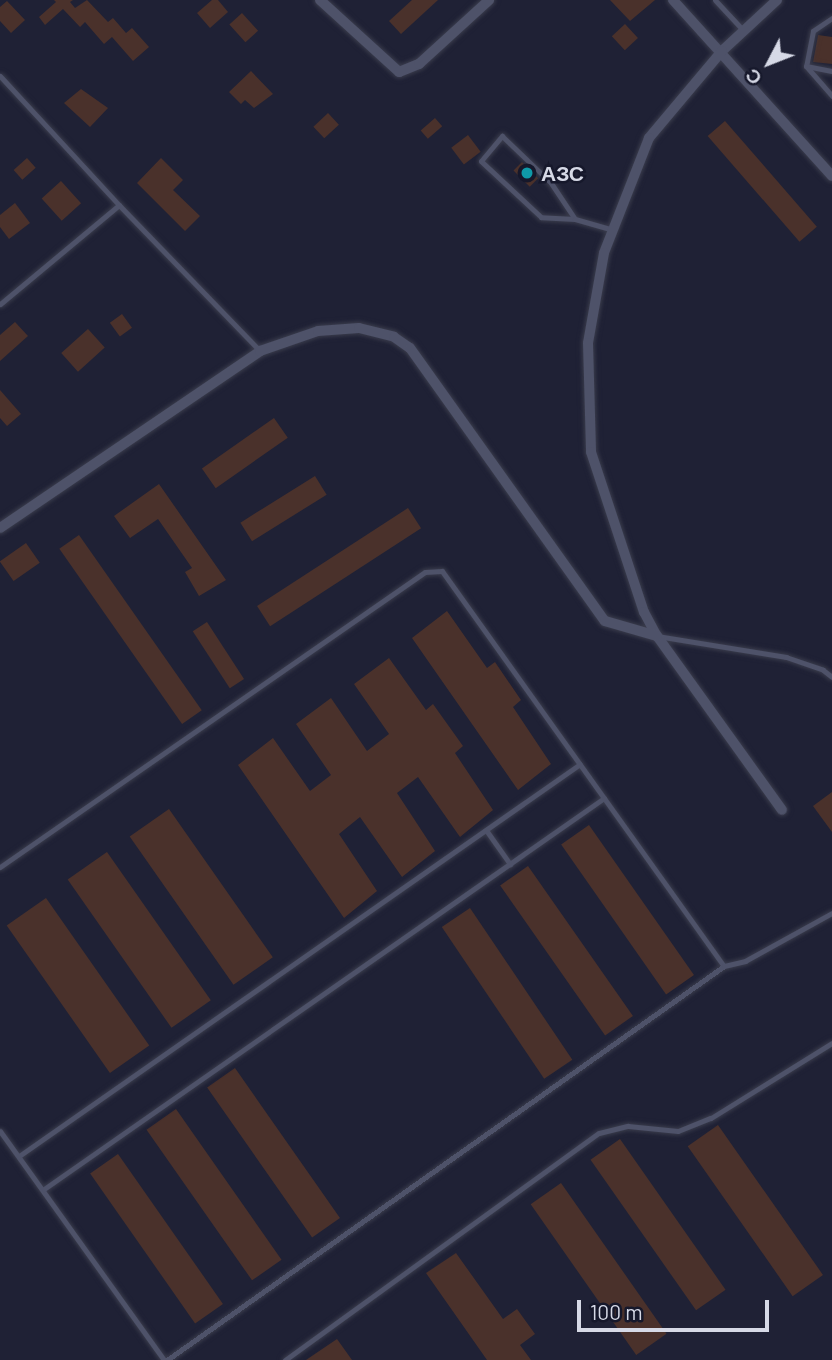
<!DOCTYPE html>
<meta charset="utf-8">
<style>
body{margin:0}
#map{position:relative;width:832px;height:1360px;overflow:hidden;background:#1f2135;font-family:Barlow,sans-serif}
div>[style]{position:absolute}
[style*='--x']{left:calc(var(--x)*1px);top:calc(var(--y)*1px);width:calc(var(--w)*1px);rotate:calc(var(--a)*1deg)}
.building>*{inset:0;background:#4a312b;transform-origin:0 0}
.roads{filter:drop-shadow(0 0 2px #3a3c4c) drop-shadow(0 0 2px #3a3c4c)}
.service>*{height:5px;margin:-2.5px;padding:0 2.5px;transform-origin:2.5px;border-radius:2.5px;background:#4e5269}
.minor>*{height:10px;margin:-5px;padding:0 5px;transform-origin:5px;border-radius:5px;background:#4e5269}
.dots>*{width:19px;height:19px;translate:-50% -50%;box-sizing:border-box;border:4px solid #16182b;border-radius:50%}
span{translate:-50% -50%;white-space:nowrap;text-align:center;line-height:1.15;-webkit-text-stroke:5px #16182b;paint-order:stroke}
.poi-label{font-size:21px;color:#d6d9e6;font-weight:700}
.left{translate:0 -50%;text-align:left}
.north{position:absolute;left:734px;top:28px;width:70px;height:70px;-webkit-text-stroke:5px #16182b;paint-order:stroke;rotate:228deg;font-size:19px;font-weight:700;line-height:28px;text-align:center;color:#d6d9e6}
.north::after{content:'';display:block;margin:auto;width:24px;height:32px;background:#d6d9e6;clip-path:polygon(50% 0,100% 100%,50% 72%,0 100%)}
.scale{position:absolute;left:577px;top:1300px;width:192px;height:32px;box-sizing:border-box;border:4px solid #d6d9e6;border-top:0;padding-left:9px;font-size:21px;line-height:24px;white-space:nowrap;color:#d6d9e6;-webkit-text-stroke:5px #16182b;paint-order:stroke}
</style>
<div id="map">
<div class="building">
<i style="clip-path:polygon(54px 0,73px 0,70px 2px,75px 8px,87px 0,108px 22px,113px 18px,126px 33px,132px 28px,149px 47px,133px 61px,112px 37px,104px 44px,85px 22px,80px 27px,63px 9px,45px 25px,39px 17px,56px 2px)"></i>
<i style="clip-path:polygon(212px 0,218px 0,228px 12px,210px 28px,197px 13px)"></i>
<i style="clip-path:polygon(412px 0,438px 0,401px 34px,389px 21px)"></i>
<i style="clip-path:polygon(610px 0,655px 0,630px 21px)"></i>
<i style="clip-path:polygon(7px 1px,25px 20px,11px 33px,0 21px,0 7px)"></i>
<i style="left:242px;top:13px;width:24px;height:17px;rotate:48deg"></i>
<i style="left:625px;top:24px;width:19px;height:18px;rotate:47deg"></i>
<i style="clip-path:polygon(818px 35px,832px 37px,832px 64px,813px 62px)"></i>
<i style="clip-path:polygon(251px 71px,273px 94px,254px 108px,245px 100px,241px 104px,229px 92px)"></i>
<i style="clip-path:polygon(81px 89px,108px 108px,90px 127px,64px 103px)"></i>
<i style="left:328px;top:113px;width:16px;height:20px;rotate:47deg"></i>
<i style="left:435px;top:118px;width:11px;height:19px;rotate:49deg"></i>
<i style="left:725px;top:121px;width:140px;height:23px;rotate:49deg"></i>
<i style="left:468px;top:135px;width:21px;height:21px;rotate:53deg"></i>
<i style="left:27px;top:158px;width:13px;height:18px;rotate:48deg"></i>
<i style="clip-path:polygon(161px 158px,183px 180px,173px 190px,200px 216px,185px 231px,137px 183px)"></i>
<i style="left:522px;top:162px;width:23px;height:12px;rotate:45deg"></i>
<i style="left:61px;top:181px;width:30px;height:26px;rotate:48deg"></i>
<i style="clip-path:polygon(15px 203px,30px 223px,9px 239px,0 227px,0 215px)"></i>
<i style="left:122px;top:314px;width:17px;height:15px;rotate:54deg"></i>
<i style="clip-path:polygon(15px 322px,28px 336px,0 361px,0 335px)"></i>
<i style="left:88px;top:329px;width:25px;height:36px;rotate:48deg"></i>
<i style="clip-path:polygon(0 390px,21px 414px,7px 426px,0 418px)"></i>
<i style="left:274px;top:418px;width:24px;height:88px;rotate:55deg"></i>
<i style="left:315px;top:476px;width:22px;height:88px;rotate:58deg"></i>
<i style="clip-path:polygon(159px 484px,226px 580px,199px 596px,185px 572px,192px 568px,158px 519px,130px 538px,114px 516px)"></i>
<i style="left:408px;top:508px;width:24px;height:180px;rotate:57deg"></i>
<i style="left:79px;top:535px;width:214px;height:24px;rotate:55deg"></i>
<i style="left:26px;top:543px;width:24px;height:32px;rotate:55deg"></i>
<i style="clip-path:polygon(447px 611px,487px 668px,495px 662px,521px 700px,513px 707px,551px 764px,518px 790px,412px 638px)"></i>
<i style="left:207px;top:622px;width:68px;height:17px;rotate:57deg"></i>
<i style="clip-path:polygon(389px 658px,426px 710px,433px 704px,463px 746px,455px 753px,493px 810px,460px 837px,418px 777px,397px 793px,435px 851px,402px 877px,360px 817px,339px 834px,377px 891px,344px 918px,238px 765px,273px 738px,310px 791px,331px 775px,296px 724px,331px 698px,367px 751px,389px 734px,354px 684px)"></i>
<i style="clip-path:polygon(832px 792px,832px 832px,813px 806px)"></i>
<i style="left:169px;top:809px;width:181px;height:48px;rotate:55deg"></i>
<i style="left:589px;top:825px;width:183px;height:34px;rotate:55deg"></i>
<i style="left:107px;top:852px;width:181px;height:48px;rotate:55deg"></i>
<i style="left:528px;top:866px;width:183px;height:34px;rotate:55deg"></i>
<i style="left:46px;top:898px;width:180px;height:48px;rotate:55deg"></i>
<i style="left:470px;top:908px;width:183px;height:34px;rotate:56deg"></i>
<i style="left:235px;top:1068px;width:183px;height:34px;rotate:55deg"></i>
<i style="left:176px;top:1109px;width:184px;height:36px;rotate:55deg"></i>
<i style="left:718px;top:1125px;width:183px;height:37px;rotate:55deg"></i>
<i style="left:620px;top:1139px;width:184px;height:36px;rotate:55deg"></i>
<i style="left:118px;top:1154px;width:183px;height:34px;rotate:55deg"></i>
<i style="left:561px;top:1183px;width:184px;height:37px;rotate:55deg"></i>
<i style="clip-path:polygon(456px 1253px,503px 1319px,517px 1309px,535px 1334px,520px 1345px,531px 1360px,487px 1360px,426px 1273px)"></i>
<i style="clip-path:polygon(337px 1339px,352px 1360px,306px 1360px)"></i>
</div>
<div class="roads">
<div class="service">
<i style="--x:715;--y:0;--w:41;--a:47"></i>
<i style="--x:832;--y:18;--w:23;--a:146"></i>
<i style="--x:813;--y:31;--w:36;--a:101"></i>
<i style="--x:806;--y:66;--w:26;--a:11"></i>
<i style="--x:806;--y:66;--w:40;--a:49"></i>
<i style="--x:0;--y:76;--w:176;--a:47.3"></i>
<i style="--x:119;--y:205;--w:155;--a:140.2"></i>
<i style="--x:119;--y:205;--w:203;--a:46"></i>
<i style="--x:575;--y:219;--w:34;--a:-177"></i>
<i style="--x:541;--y:217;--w:82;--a:-137"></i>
<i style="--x:481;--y:161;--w:33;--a:-50"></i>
<i style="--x:502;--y:136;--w:68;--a:43.8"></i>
<i style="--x:551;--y:183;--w:43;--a:56.3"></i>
<i style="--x:575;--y:219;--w:40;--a:16"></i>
<i style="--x:657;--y:636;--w:131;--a:9.2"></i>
<i style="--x:786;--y:657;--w:39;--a:19"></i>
<i style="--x:823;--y:670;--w:11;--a:38"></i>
<i style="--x:486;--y:830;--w:42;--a:54.8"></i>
<i style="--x:0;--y:867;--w:517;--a:-34.77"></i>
<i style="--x:425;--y:572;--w:17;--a:-3"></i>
<i style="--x:442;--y:571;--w:485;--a:54.5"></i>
<i style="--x:724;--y:966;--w:682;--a:144.73"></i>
<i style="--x:724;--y:966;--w:22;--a:-13"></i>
<i style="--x:745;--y:961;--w:99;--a:-28.9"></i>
<i style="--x:0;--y:1131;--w:282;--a:54.4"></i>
<i style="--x:19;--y:1156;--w:684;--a:-34.94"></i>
<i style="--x:44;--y:1189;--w:683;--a:-34.92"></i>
<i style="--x:285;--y:1360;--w:387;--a:-35.9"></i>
<i style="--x:599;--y:1133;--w:30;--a:-14"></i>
<i style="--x:628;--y:1126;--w:50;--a:5.7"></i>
<i style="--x:678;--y:1131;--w:35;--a:-22"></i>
<i style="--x:711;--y:1118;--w:142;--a:-31.8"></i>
</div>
<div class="minor">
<i style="--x:320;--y:0;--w:107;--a:42.3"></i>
<i style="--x:399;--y:72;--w:22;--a:-22"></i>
<i style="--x:419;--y:64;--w:95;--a:-42.4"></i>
<i style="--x:673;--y:0;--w:237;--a:47.9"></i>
<i style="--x:777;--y:0;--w:75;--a:137.2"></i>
<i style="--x:722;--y:51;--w:114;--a:130"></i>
<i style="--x:649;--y:138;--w:123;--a:111.4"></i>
<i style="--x:604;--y:253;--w:91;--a:100.1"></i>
<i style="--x:588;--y:343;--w:109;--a:88.4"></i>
<i style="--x:591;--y:452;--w:169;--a:71.7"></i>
<i style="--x:644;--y:612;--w:27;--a:62"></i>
<i style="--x:657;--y:636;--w:214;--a:54.3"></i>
<i style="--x:0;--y:528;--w:315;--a:-34.2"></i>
<i style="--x:260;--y:351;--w:61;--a:-19"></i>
<i style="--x:318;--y:331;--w:41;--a:-4.2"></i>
<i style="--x:359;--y:328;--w:36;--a:14"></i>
<i style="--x:394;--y:337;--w:19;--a:35"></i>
<i style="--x:410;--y:348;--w:335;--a:54.5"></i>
<i style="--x:605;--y:621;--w:54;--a:16.1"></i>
</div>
</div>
<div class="dots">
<i style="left:527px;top:173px;background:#0f9aa8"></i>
</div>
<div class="poi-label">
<span class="left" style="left:541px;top:173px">АЗС</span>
</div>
<div class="north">С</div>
<div class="scale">100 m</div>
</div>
